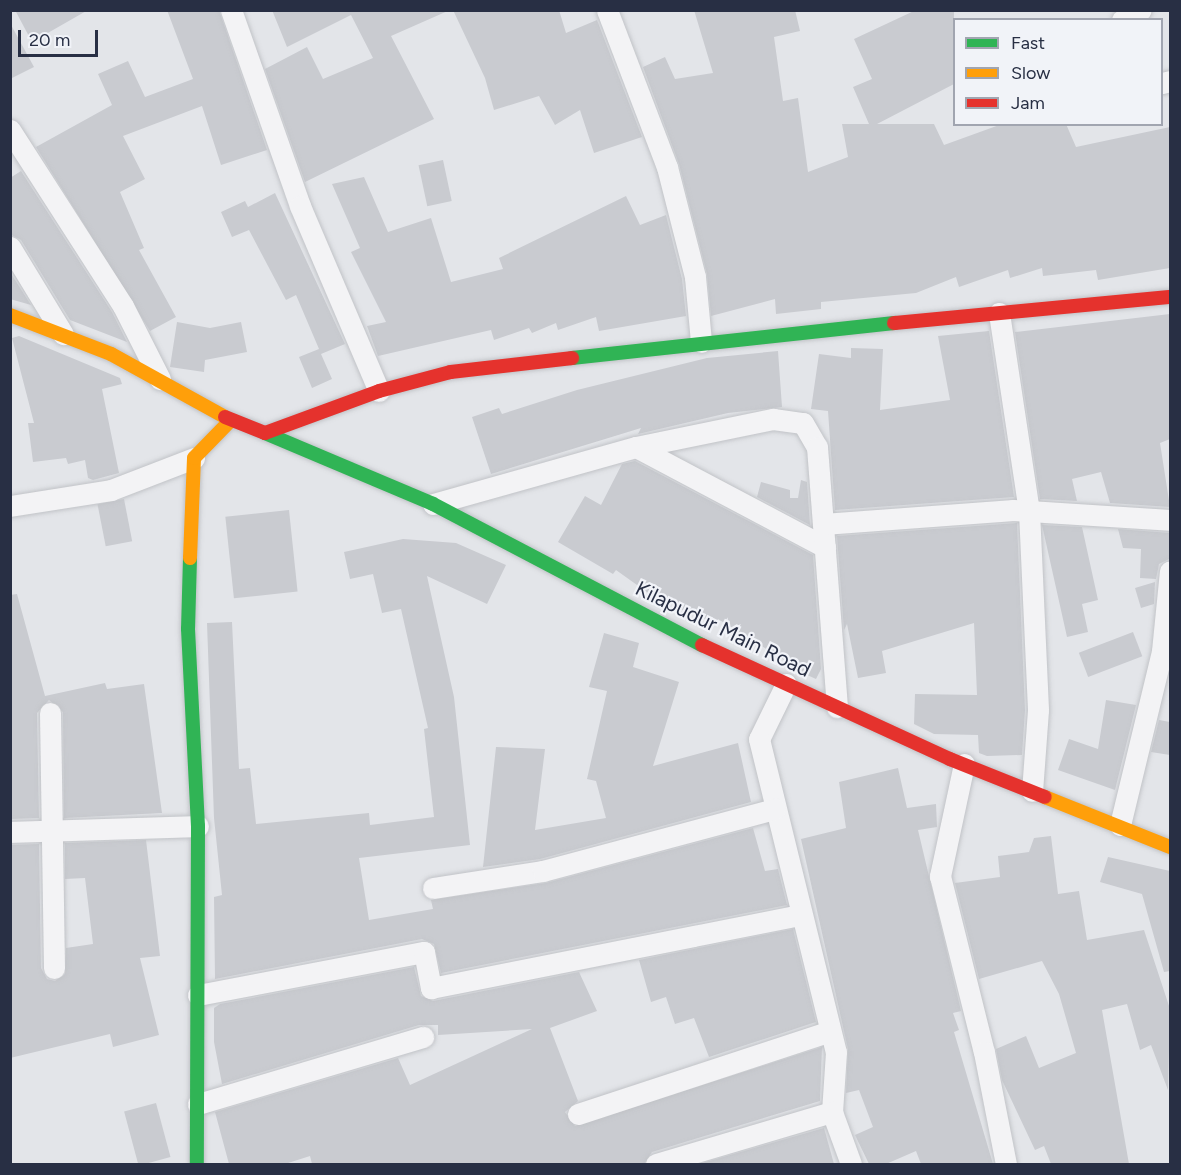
<!DOCTYPE html>
<style>
body{margin:0}
#map{position:relative;width:1181px;height:1175px;overflow:hidden;background:#e3e5e9;font-family:Figtree,sans-serif}
div>[style]{position:absolute}
[style*='--x']{left:calc(var(--x)*1px);top:calc(var(--y)*1px);width:calc(var(--w)*1px);rotate:calc(var(--a)*1deg)}
.building>*{inset:0;background:#c9cbd0;transform-origin:0 0}
.roads{filter:drop-shadow(0 0 2px #c1c3c7) drop-shadow(0 0 2px #c1c3c7)}
.street>*{height:21px;margin:-10.5px;padding:0 10.5px;transform-origin:10.5px;border-radius:10.5px;background:#f3f3f5}
.fast>*{height:14px;margin:-7px;padding:0 7px;transform-origin:7px;border-radius:7px;background:#30b455}
.slow>*{height:14px;margin:-7px;padding:0 7px;transform-origin:7px;border-radius:7px;background:#ff9f0a}
.jam>*{height:14px;margin:-7px;padding:0 7px;transform-origin:7px;border-radius:7px;background:#e5322d}
span{translate:-50% -50%;white-space:nowrap;text-align:center;line-height:1.15;-webkit-text-stroke:4.5px #f1f3f8;paint-order:stroke}
.street-label{font-size:21px;color:#282f44}
.frame{position:absolute;inset:0;border:12px solid #282f44;pointer-events:none}
.legend{position:absolute;left:953px;top:18px;width:210px;height:108px;box-sizing:border-box;background:#f1f3f8;border:2px solid #a1a5b0;margin:0;padding:8px 10px;list-style:none;font-size:18px;color:#282f44}
.legend li{display:flex;align-items:center;gap:12px;height:30px}
.legend b{width:30px;border:2px solid #a1a5b0}
.scale{position:absolute;left:18px;top:30px;width:80px;height:27px;box-sizing:border-box;border:3px solid #282f44;border-top:0;padding-left:8px;font-size:18px;line-height:21px;white-space:nowrap;color:#282f44;-webkit-text-stroke:4px #f1f3f8;paint-order:stroke}
</style>
<div id="map">
<div class="building">
<i style="clip-path:polygon(15px 10px,88px 10px,32px 42px)"></i>
<i style="clip-path:polygon(167px 10px,219px 10px,267px 150px,221px 165px,202px 106px,123px 136px,145px 179px,120px 192px,144px 248px,139px 250px,176px 317px,150px 331px,36px 147px,112px 105px,98px 74px,128px 61px,145px 97px,193px 79px)"></i>
<i style="clip-path:polygon(272px 10px,450px 10px,391px 36px,434px 119px,305px 182px,265px 69px,307px 47px,323px 79px,373px 58px,351px 15px,287px 47px)"></i>
<i style="clip-path:polygon(453px 10px,559px 10px,566px 33px,597px 20px,642px 137px,594px 153px,580px 110px,555px 125px,539px 96px,494px 110px,485px 78px)"></i>
<i style="clip-path:polygon(694px 10px,795px 10px,800px 31px,774px 37px,783px 101px,798px 98px,808px 172px,848px 157px,842px 124px,869px 124px,853px 87px,872px 79px,854px 39px,916px 10px,954px 10px,954px 84px,877px 124px,934px 124px,944px 145px,1002px 124px,1066px 124px,1076px 147px,1170px 127px,1170px 268px,1098px 280px,1096px 270px,1043px 276px,1042px 268px,1010px 278px,1008px 270px,959px 287px,956px 277px,916px 293px,821px 302px,821px 309px,776px 314px,775px 299px,711px 316px,707px 274px,679px 164px,643px 67px,665px 57px,675px 79px,713px 73px)"></i>
<i style="clip-path:polygon(10px 23px,34px 67px,10px 79px)"></i>
<i style="left:443px;top:160px;width:42px;height:25px;rotate:78deg"></i>
<i style="clip-path:polygon(21px 171px,112px 312px,127px 342px,70px 320px,21px 240px,10px 234px,10px 178px)"></i>
<i style="clip-path:polygon(364px 177px,388px 232px,431px 218px,451px 282px,503px 269px,499px 258px,626px 196px,640px 225px,666px 215px,682px 279px,686px 316px,599px 331px,596px 317px,558px 330px,556px 323px,532px 333px,529px 328px,494px 340px,491px 330px,378px 356px,367px 326px,386px 322px,351px 252px,360px 248px,332px 184px)"></i>
<i style="clip-path:polygon(275px 193px,345px 344px,321px 354px,332px 379px,312px 388px,299px 357px,319px 349px,296px 295px,286px 300px,249px 230px,232px 237px,221px 212px,245px 201px,248px 207px)"></i>
<i style="clip-path:polygon(10px 272px,31px 305px,10px 299px)"></i>
<i style="clip-path:polygon(1170px 314px,1170px 439px,1160px 443px,1170px 507px,1110px 503px,1101px 472px,1072px 479px,1077px 501px,1040px 499px,1015px 332px)"></i>
<i style="clip-path:polygon(177px 322px,210px 328px,241px 322px,247px 352px,205px 360px,204px 372px,170px 367px)"></i>
<i style="clip-path:polygon(989px 331px,1014px 497px,835px 510px,828px 411px,811px 409px,819px 354px,851px 358px,851px 348px,883px 349px,880px 410px,950px 400px,938px 336px)"></i>
<i style="clip-path:polygon(19px 336px,120px 378px,122px 384px,102px 389px,119px 473px,93px 480px,88px 478px,85px 460px,68px 464px,66px 458px,33px 462px,28px 423px,34px 423px,12px 338px)"></i>
<i style="clip-path:polygon(778px 351px,782px 407px,728px 413px,638px 434px,641px 428px,491px 474px,472px 417px,499px 408px,502px 414px,577px 390px,707px 358px)"></i>
<i style="clip-path:polygon(635px 461px,813px 555px,821px 669px,816px 679px,787px 666px,789px 663px,718px 619px,714px 625px,691px 610px,688px 614px,662px 595px,658px 600px,616px 570px,613px 574px,558px 542px,585px 496px,601px 505px,622px 464px)"></i>
<i style="clip-path:polygon(801px 480px,807px 482px,810px 525px,757px 497px,761px 482px,790px 490px,790px 498px,798px 498px)"></i>
<i style="left:124px;top:499px;width:43px;height:27px;rotate:79deg"></i>
<i style="left:289px;top:510px;width:82px;height:64px;rotate:84deg"></i>
<i style="clip-path:polygon(1017px 523px,1025px 710px,1022px 755px,987px 756px,979px 753px,978px 735px,934px 734px,914px 724px,915px 694px,977px 695px,974px 623px,882px 651px,886px 673px,858px 678px,847px 624px,844px 630px,837px 536px)"></i>
<i style="clip-path:polygon(1042px 525px,1082px 527px,1098px 600px,1082px 604px,1088px 632px,1067px 637px)"></i>
<i style="clip-path:polygon(1118px 529px,1170px 533px,1169px 559px,1159px 564px,1156px 579px,1140px 578px,1141px 549px,1123px 548px)"></i>
<i style="clip-path:polygon(403px 539px,456px 543px,506px 565px,487px 604px,427px 576px,454px 697px,470px 845px,359px 858px,369px 920px,433px 909px,431px 900px,546px 883px,753px 828px,765px 871px,778px 869px,787px 905px,441px 973px,434px 944px,422px 939px,215px 979px,214px 897px,222px 895px,214px 818px,207px 623px,232px 622px,239px 769px,250px 768px,256px 824px,369px 813px,370px 825px,434px 817px,424px 729px,428px 728px,401px 609px,382px 613px,373px 574px,350px 579px,344px 552px)"></i>
<i style="clip-path:polygon(1155px 582px,1154px 604px,1141px 608px,1135px 588px)"></i>
<i style="clip-path:polygon(17px 594px,45px 696px,105px 683px,107px 689px,144px 684px,162px 813px,64px 818px,63px 712px,49px 700px,37px 713px,39px 818px,10px 819px,10px 595px)"></i>
<i style="left:1133px;top:632px;width:26px;height:58px;rotate:69deg"></i>
<i style="clip-path:polygon(604px 633px,639px 643px,633px 667px,679px 682px,653px 766px,738px 743px,751px 802px,540px 859px,483px 867px,496px 747px,545px 749px,535px 830px,606px 818px,596px 781px,587px 779px,607px 691px,589px 687px)"></i>
<i style="clip-path:polygon(1106px 700px,1136px 705px,1115px 790px,1058px 770px,1069px 739px,1098px 749px)"></i>
<i style="clip-path:polygon(1159px 720px,1170px 722px,1170px 755px,1151px 752px)"></i>
<i style="clip-path:polygon(898px 768px,907px 808px,936px 804px,937px 827px,918px 830px,961px 1011px,953px 1013px,959px 1030px,954px 1032px,993px 1164px,921px 1164px,916px 1151px,886px 1164px,869px 1164px,855px 1135px,873px 1127px,859px 1090px,846px 1093px,848px 1049px,801px 839px,846px 828px,839px 782px)"></i>
<i style="clip-path:polygon(1051px 836px,1058px 894px,1079px 891px,1087px 940px,1144px 930px,1170px 1009px,1168px 1090px,1151px 1045px,1140px 1050px,1127px 1004px,1102px 1010px,1129px 1164px,1051px 1164px,1044px 1146px,1035px 1150px,1002px 1080px,996px 1049px,1026px 1036px,1039px 1068px,1076px 1053px,1059px 994px,1042px 961px,979px 979px,955px 883px,1000px 877px,998px 856px,1029px 852px,1034px 838px)"></i>
<i style="clip-path:polygon(146px 840px,160px 956px,140px 958px,159px 1035px,113px 1047px,110px 1034px,10px 1058px,10px 845px,39px 844px,41px 968px,47px 979px,55px 981px,65px 974px,66px 948px,93px 944px,85px 878px,65px 879px,65px 843px)"></i>
<i style="clip-path:polygon(1108px 857px,1170px 871px,1170px 971px,1164px 972px,1142px 894px,1100px 882px)"></i>
<i style="clip-path:polygon(793px 929px,816px 1022px,709px 1057px,694px 1018px,675px 1024px,666px 997px,651px 1002px,639px 960px)"></i>
<i style="clip-path:polygon(414px 967px,421px 996px,433px 1001px,579px 972px,597px 1011px,550px 1028px,578px 1101px,565px 1112px,575px 1126px,822px 1047px,820px 1101px,652px 1152px,644px 1164px,312px 1164px,310px 1156px,285px 1164px,229px 1164px,215px 1112px,398px 1058px,410px 1085px,532px 1029px,438px 1035px,438px 1025px,419px 1025px,222px 1084px,214px 1042px,214px 1008px,220px 1004px)"></i>
<i style="left:156px;top:1103px;width:56px;height:33px;rotate:75deg"></i>
<i style="clip-path:polygon(824px 1128px,834px 1164px,699px 1164px)"></i>
</div>
<div class="roads">
<div class="street">
<i style="--x:231;--y:10;--w:208;--a:70.6"></i>
<i style="--x:300;--y:206;--w:201;--a:66.9"></i>
<i style="--x:607;--y:10;--w:168;--a:69.1"></i>
<i style="--x:667;--y:167;--w:114;--a:75.7"></i>
<i style="--x:695;--y:277;--w:65;--a:84.7"></i>
<i style="--x:1122;--y:20;--w:21;--a:-28"></i>
<i style="--x:1162;--y:83;--w:8;--a:-14"></i>
<i style="--x:10;--y:130;--w:209;--a:57.3"></i>
<i style="--x:123;--y:306;--w:82;--a:63.1"></i>
<i style="--x:10;--y:247;--w:102;--a:58.7"></i>
<i style="--x:999;--y:313;--w:200;--a:81.4"></i>
<i style="--x:1029;--y:511;--w:199;--a:87.4"></i>
<i style="--x:1038;--y:710;--w:81;--a:94.2"></i>
<i style="--x:636;--y:447;--w:214;--a:27.9"></i>
<i style="--x:433;--y:504;--w:211;--a:-15.7"></i>
<i style="--x:636;--y:447;--w:140;--a:-11.6"></i>
<i style="--x:773;--y:419;--w:30;--a:8"></i>
<i style="--x:803;--y:423;--w:28;--a:60"></i>
<i style="--x:817;--y:447;--w:261;--a:85.6"></i>
<i style="--x:10;--y:506;--w:102;--a:-9"></i>
<i style="--x:111;--y:490;--w:89;--a:-21.1"></i>
<i style="--x:823;--y:524;--w:191;--a:-4.2"></i>
<i style="--x:1013;--y:510;--w:157;--a:3.6"></i>
<i style="--x:786;--y:684;--w:61;--a:116.1"></i>
<i style="--x:759;--y:739;--w:322;--a:76.2"></i>
<i style="--x:836;--y:1052;--w:60;--a:93.8"></i>
<i style="--x:832;--y:1112;--w:55;--a:69.9"></i>
<i style="--x:50;--y:713;--w:255;--a:89.1"></i>
<i style="--x:964;--y:764;--w:115;--a:102.1"></i>
<i style="--x:940;--y:876;--w:181;--a:76"></i>
<i style="--x:984;--y:1052;--w:114;--a:78.9"></i>
<i style="--x:1120;--y:825;--w:179;--a:-76.4"></i>
<i style="--x:1162;--y:651;--w:80;--a:-84.3"></i>
<i style="--x:10;--y:832;--w:188;--a:-1.8"></i>
<i style="--x:433;--y:888;--w:111;--a:-8.8"></i>
<i style="--x:543;--y:871;--w:240;--a:-15"></i>
<i style="--x:198;--y:995;--w:230;--a:-10.8"></i>
<i style="--x:424;--y:952;--w:37;--a:79"></i>
<i style="--x:431;--y:988;--w:376;--a:-11.2"></i>
<i style="--x:198;--y:1104;--w:235;--a:-16.6"></i>
<i style="--x:578;--y:1114;--w:265;--a:-18.2"></i>
<i style="--x:656;--y:1164;--w:184;--a:-16.5"></i>
</div>
<div class="fast">
<i style="--x:572;--y:358;--w:324;--a:-6.2"></i>
<i style="--x:265;--y:433;--w:182;--a:22.9"></i>
<i style="--x:433;--y:504;--w:304;--a:27.7"></i>
<i style="--x:190;--y:558;--w:71;--a:91.6"></i>
<i style="--x:188;--y:629;--w:197;--a:87.1"></i>
<i style="--x:198;--y:826;--w:338;--a:90.2"></i>
</div>
<div class="slow">
<i style="--x:10;--y:315;--w:108;--a:21.1"></i>
<i style="--x:111;--y:354;--w:130;--a:28.9"></i>
<i style="--x:190;--y:558;--w:100;--a:-87.7"></i>
<i style="--x:194;--y:458;--w:53;--a:-45.8"></i>
<i style="--x:1045;--y:797;--w:135;--a:21.8"></i>
</div>
<div class="jam">
<i style="--x:894;--y:323;--w:277;--a:-5.4"></i>
<i style="--x:225;--y:417;--w:43;--a:21.8"></i>
<i style="--x:265;--y:433;--w:121;--a:-20.2"></i>
<i style="--x:379;--y:391;--w:74;--a:-14.8"></i>
<i style="--x:451;--y:372;--w:122;--a:-6.6"></i>
<i style="--x:702;--y:645;--w:273;--a:24.7"></i>
<i style="--x:950;--y:759;--w:102;--a:21.8"></i>
</div>
</div>
<div class="street-label">
<span style="left:723px;top:629px;rotate:26deg">Kilapudur Main Road</span>
</div>
<div class="frame"></div>
<ul class="legend">
<li><b style="height:8px;background:#30b455"></b>Fast</li>
<li><b style="height:8px;background:#ff9f0a"></b>Slow</li>
<li><b style="height:8px;background:#e5322d"></b>Jam</li>
</ul>
<div class="scale">20 m</div>
</div>
